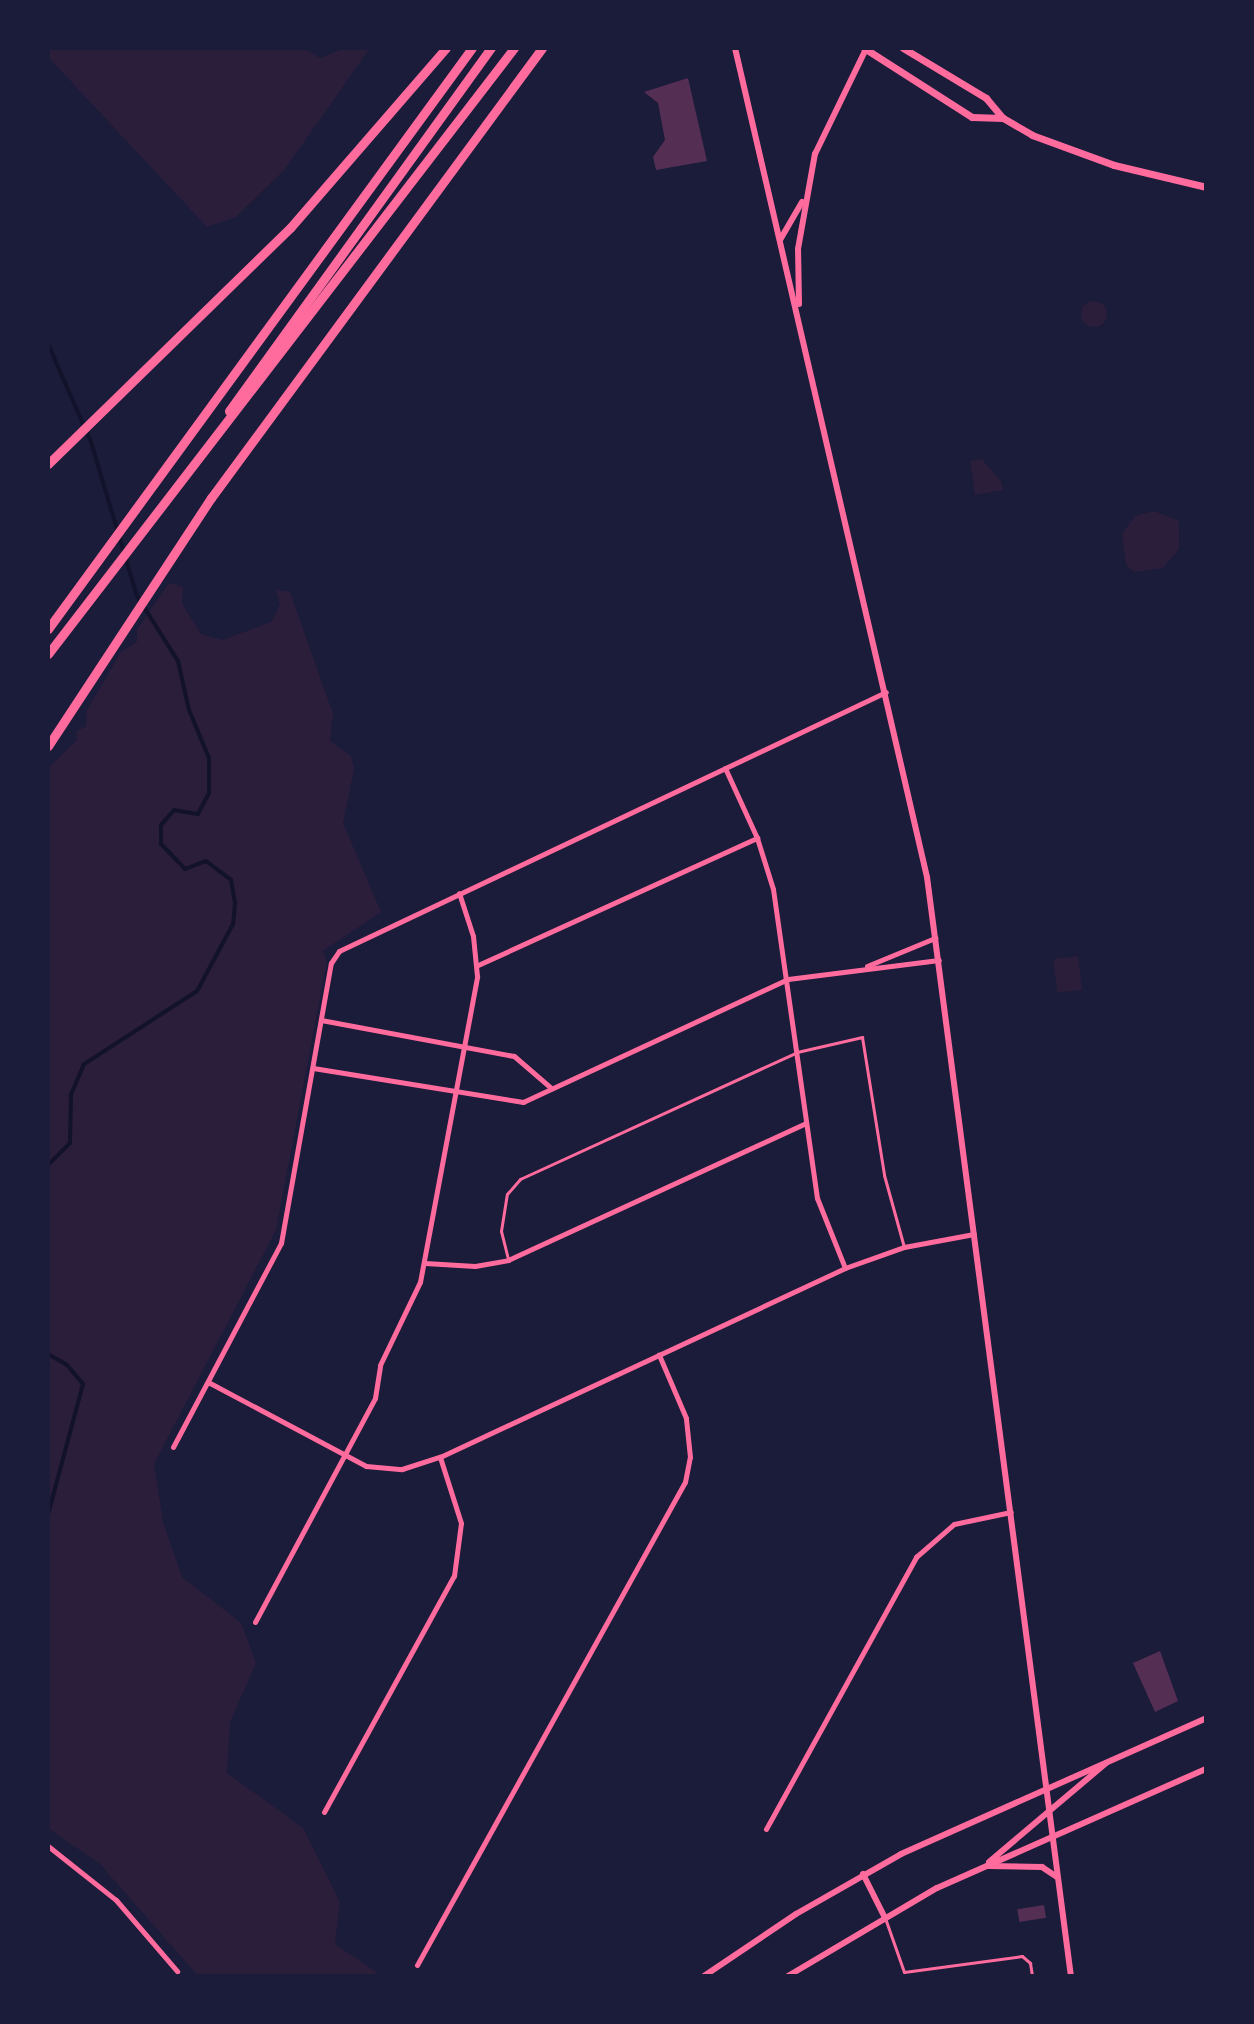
<!DOCTYPE html>
<style>
body{margin:0}
#map{position:relative;width:1254px;height:2024px;overflow:hidden;background:#1b1b3a;font-family:Cabin,sans-serif}
div>[style]{position:absolute}
[style*='--x']{left:calc(var(--x)*1px);top:calc(var(--y)*1px);width:calc(var(--w)*1px);rotate:calc(var(--a)*1deg)}
.green>*{inset:0;background:#2a1e3b;transform-origin:0 0}
.round{border-radius:50%}
.stream>*{height:4px;margin:-2px;padding:0 2px;transform-origin:2px;border-radius:2px;background:#12122b}
.building>*{inset:0;background:#542f53;transform-origin:0 0}
.service>*{height:3px;margin:-1.5px;padding:0 1.5px;transform-origin:1.5px;border-radius:1.5px;background:#ff6b9d}
.minor>*{height:5px;margin:-2.5px;padding:0 2.5px;transform-origin:2.5px;border-radius:2.5px;background:#ff6b9d}
.tertiary>*{height:6px;margin:-3px;padding:0 3px;transform-origin:3px;border-radius:3px;background:#ff6b9d}
.secondary>*{height:7px;margin:-3.5px;padding:0 3.5px;transform-origin:3.5px;border-radius:3.5px;background:#ff6b9d}
.motorway>*{height:9px;margin:-4.5px;padding:0 4.5px;transform-origin:4.5px;border-radius:4.5px;background:#ff6b9d}
span{translate:-50% -50%;white-space:nowrap;text-align:center;line-height:1.15;-webkit-text-stroke:6px #1b1b3a;paint-order:stroke}
.frame{position:absolute;inset:0;border:50px solid #1b1b3a;pointer-events:none}
</style>
<div id="map">
<div class="green">
<i style="clip-path:polygon(48px 48px,303px 48px,320px 58px,345px 48px,370px 48px,285px 169px,236px 217px,207px 227px,48px 57px)"></i>
<i class="round" style="left:1081px;top:301px;width:26px;height:26px"></i>
<i style="clip-path:polygon(982px 459px,1001px 481px,1003px 490px,975px 495px,970px 461px)"></i>
<i style="clip-path:polygon(1154px 511px,1179px 521px,1179px 549px,1163px 568px,1135px 572px,1126px 565px,1122px 534px,1135px 516px)"></i>
<i style="clip-path:polygon(169px 583px,183px 587px,182px 604px,201px 634px,222px 640px,271px 622px,280px 605px,276px 590px,290px 592px,333px 714px,330px 741px,351px 756px,354px 769px,343px 823px,381px 912px,323px 951px,327px 961px,276px 1230px,154px 1464px,163px 1522px,182px 1577px,241px 1623px,256px 1663px,230px 1722px,227px 1773px,303px 1828px,340px 1902px,335px 1944px,382px 1976px,198px 1976px,100px 1864px,48px 1828px,48px 768px,77px 740px,76px 732px,86px 726px,87px 710px,121px 652px,137px 642px,137px 630px)"></i>
<i style="left:1078px;top:956px;width:34px;height:25px;rotate:83deg"></i>
</div>
<div class="stream">
<i style="--x:48;--y:344;--w:107;--a:66.3"></i>
<i style="--x:91;--y:442;--w:161;--a:73.4"></i>
<i style="--x:137;--y:596;--w:77;--a:57.8"></i>
<i style="--x:178;--y:661;--w:50;--a:77.3"></i>
<i style="--x:189;--y:710;--w:52;--a:67.4"></i>
<i style="--x:209;--y:758;--w:35;--a:90"></i>
<i style="--x:209;--y:793;--w:24;--a:118"></i>
<i style="--x:198;--y:814;--w:24;--a:-171"></i>
<i style="--x:174;--y:810;--w:20;--a:131"></i>
<i style="--x:161;--y:825;--w:19;--a:90"></i>
<i style="--x:161;--y:844;--w:35;--a:46"></i>
<i style="--x:185;--y:869;--w:22;--a:-21"></i>
<i style="--x:206;--y:861;--w:31;--a:37"></i>
<i style="--x:231;--y:880;--w:23;--a:80"></i>
<i style="--x:235;--y:903;--w:21;--a:95"></i>
<i style="--x:233;--y:924;--w:76;--a:118.2"></i>
<i style="--x:197;--y:991;--w:135;--a:147.1"></i>
<i style="--x:84;--y:1064;--w:34;--a:113"></i>
<i style="--x:71;--y:1095;--w:48;--a:91.2"></i>
<i style="--x:70;--y:1143;--w:31;--a:135"></i>
<i style="--x:48;--y:1354;--w:22;--a:30"></i>
<i style="--x:67;--y:1365;--w:25;--a:50"></i>
<i style="--x:83;--y:1384;--w:136;--a:105"></i>
</div>
<div class="building">
<i style="clip-path:polygon(688px 78px,707px 161px,656px 170px,653px 157px,665px 140px,658px 103px,644px 92px)"></i>
<i style="clip-path:polygon(1160px 1651px,1178px 1701px,1155px 1712px,1133px 1663px)"></i>
<i style="left:1044px;top:1905px;width:13px;height:27px;rotate:81deg"></i>
</div>
<div class="service">
<i style="--x:508;--y:1259;--w:29;--a:-104"></i>
<i style="--x:501;--y:1231;--w:37;--a:-81"></i>
<i style="--x:507;--y:1194;--w:20;--a:-49"></i>
<i style="--x:520;--y:1179;--w:305;--a:-24.6"></i>
<i style="--x:797;--y:1052;--w:67;--a:-13"></i>
<i style="--x:862;--y:1037;--w:140;--a:80.9"></i>
<i style="--x:884;--y:1175;--w:75;--a:74.5"></i>
<i style="--x:885;--y:1918;--w:57;--a:70.6"></i>
<i style="--x:904;--y:1972;--w:119;--a:-7.7"></i>
<i style="--x:1022;--y:1956;--w:11;--a:41"></i>
<i style="--x:1030;--y:1963;--w:13;--a:81"></i>
</div>
<div class="minor">
<i style="--x:725;--y:768;--w:77;--a:65.4"></i>
<i style="--x:757;--y:838;--w:53;--a:72.6"></i>
<i style="--x:773;--y:889;--w:312;--a:81.9"></i>
<i style="--x:817;--y:1198;--w:75;--a:68.2"></i>
<i style="--x:478;--y:965;--w:307;--a:-24.5"></i>
<i style="--x:867;--y:966;--w:74;--a:-22.4"></i>
<i style="--x:321;--y:1020;--w:196;--a:10.6"></i>
<i style="--x:514;--y:1056;--w:48;--a:40.7"></i>
<i style="--x:313;--y:1068;--w:213;--a:9.2"></i>
<i style="--x:523;--y:1102;--w:292;--a:-24.9"></i>
<i style="--x:788;--y:979;--w:152;--a:-7.2"></i>
<i style="--x:425;--y:1263;--w:50;--a:3.4"></i>
<i style="--x:475;--y:1266;--w:34;--a:-10"></i>
<i style="--x:508;--y:1260;--w:328;--a:-24.7"></i>
<i style="--x:208;--y:1382;--w:179;--a:28"></i>
<i style="--x:366;--y:1466;--w:36;--a:5"></i>
<i style="--x:402;--y:1469;--w:40;--a:-18"></i>
<i style="--x:440;--y:1457;--w:447;--a:-25"></i>
<i style="--x:845;--y:1268;--w:63;--a:-19.6"></i>
<i style="--x:904;--y:1247;--w:71;--a:-10.5"></i>
<i style="--x:173;--y:1447;--w:231;--a:-62.1"></i>
<i style="--x:281;--y:1243;--w:284;--a:-79.9"></i>
<i style="--x:331;--y:963;--w:14;--a:-56"></i>
<i style="--x:339;--y:951;--w:605;--a:-25.34"></i>
<i style="--x:255;--y:1622;--w:254;--a:-61.8"></i>
<i style="--x:375;--y:1398;--w:33;--a:-81"></i>
<i style="--x:380;--y:1365;--w:92;--a:-64.3"></i>
<i style="--x:420;--y:1282;--w:311;--a:-79.4"></i>
<i style="--x:477;--y:976;--w:40;--a:-95.7"></i>
<i style="--x:473;--y:936;--w:45;--a:-108"></i>
<i style="--x:324;--y:1812;--w:269;--a:-61.2"></i>
<i style="--x:454;--y:1576;--w:53;--a:-82.5"></i>
<i style="--x:461;--y:1523;--w:69;--a:-107.7"></i>
<i style="--x:766;--y:1829;--w:311;--a:-61.1"></i>
<i style="--x:916;--y:1557;--w:50;--a:-41"></i>
<i style="--x:954;--y:1524;--w:58;--a:-11.9"></i>
<i style="--x:48;--y:1846;--w:87;--a:38.5"></i>
<i style="--x:116;--y:1900;--w:94;--a:49.3"></i>
<i style="--x:417;--y:1965;--w:552;--a:-60.98"></i>
<i style="--x:685;--y:1482;--w:25;--a:-79"></i>
<i style="--x:690;--y:1457;--w:39;--a:-96"></i>
<i style="--x:686;--y:1418;--w:69;--a:-113.2"></i>
</div>
<div class="tertiary">
<i style="--x:735;--y:48;--w:851;--a:76.96"></i>
<i style="--x:927;--y:877;--w:1108;--a:82.54"></i>
<i style="--x:780;--y:240;--w:44;--a:-59.9"></i>
<i style="--x:799;--y:304;--w:55;--a:-91"></i>
<i style="--x:798;--y:249;--w:97;--a:-79.9"></i>
<i style="--x:815;--y:154;--w:117;--a:-64.1"></i>
<i style="--x:989;--y:1862;--w:153;--a:-40.2"></i>
<i style="--x:988;--y:1866;--w:54;--a:1.1"></i>
<i style="--x:1042;--y:1867;--w:18;--a:34"></i>
<i style="--x:863;--y:1874;--w:47;--a:63.4"></i>
<i style="--x:704;--y:1976;--w:111;--a:-34"></i>
<i style="--x:796;--y:1914;--w:121;--a:-29.7"></i>
<i style="--x:901;--y:1854;--w:334;--a:-24"></i>
<i style="--x:788;--y:1976;--w:173;--a:-30.6"></i>
<i style="--x:937;--y:1888;--w:294;--a:-23.9"></i>
</div>
<div class="secondary">
<i style="--x:864;--y:48;--w:128;--a:32.6"></i>
<i style="--x:972;--y:117;--w:31;--a:2"></i>
<i style="--x:903;--y:48;--w:97;--a:31.1"></i>
<i style="--x:986;--y:98;--w:26;--a:50"></i>
<i style="--x:1003;--y:118;--w:34;--a:30"></i>
<i style="--x:1032;--y:135;--w:87;--a:20.1"></i>
<i style="--x:1114;--y:165;--w:95;--a:13.4"></i>
</div>
<div class="motorway">
<i style="--x:229;--y:411;--w:448;--a:-54.2"></i>
<i style="--x:48;--y:464;--w:338;--a:-44.3"></i>
<i style="--x:290;--y:228;--w:238;--a:-49.1"></i>
<i style="--x:48;--y:629;--w:719;--a:-53.88"></i>
<i style="--x:48;--y:654;--w:764;--a:-52.44"></i>
<i style="--x:48;--y:746;--w:297;--a:-56.7"></i>
<i style="--x:211;--y:498;--w:559;--a:-53.66"></i>
</div>
<div class="frame"></div>
</div>
